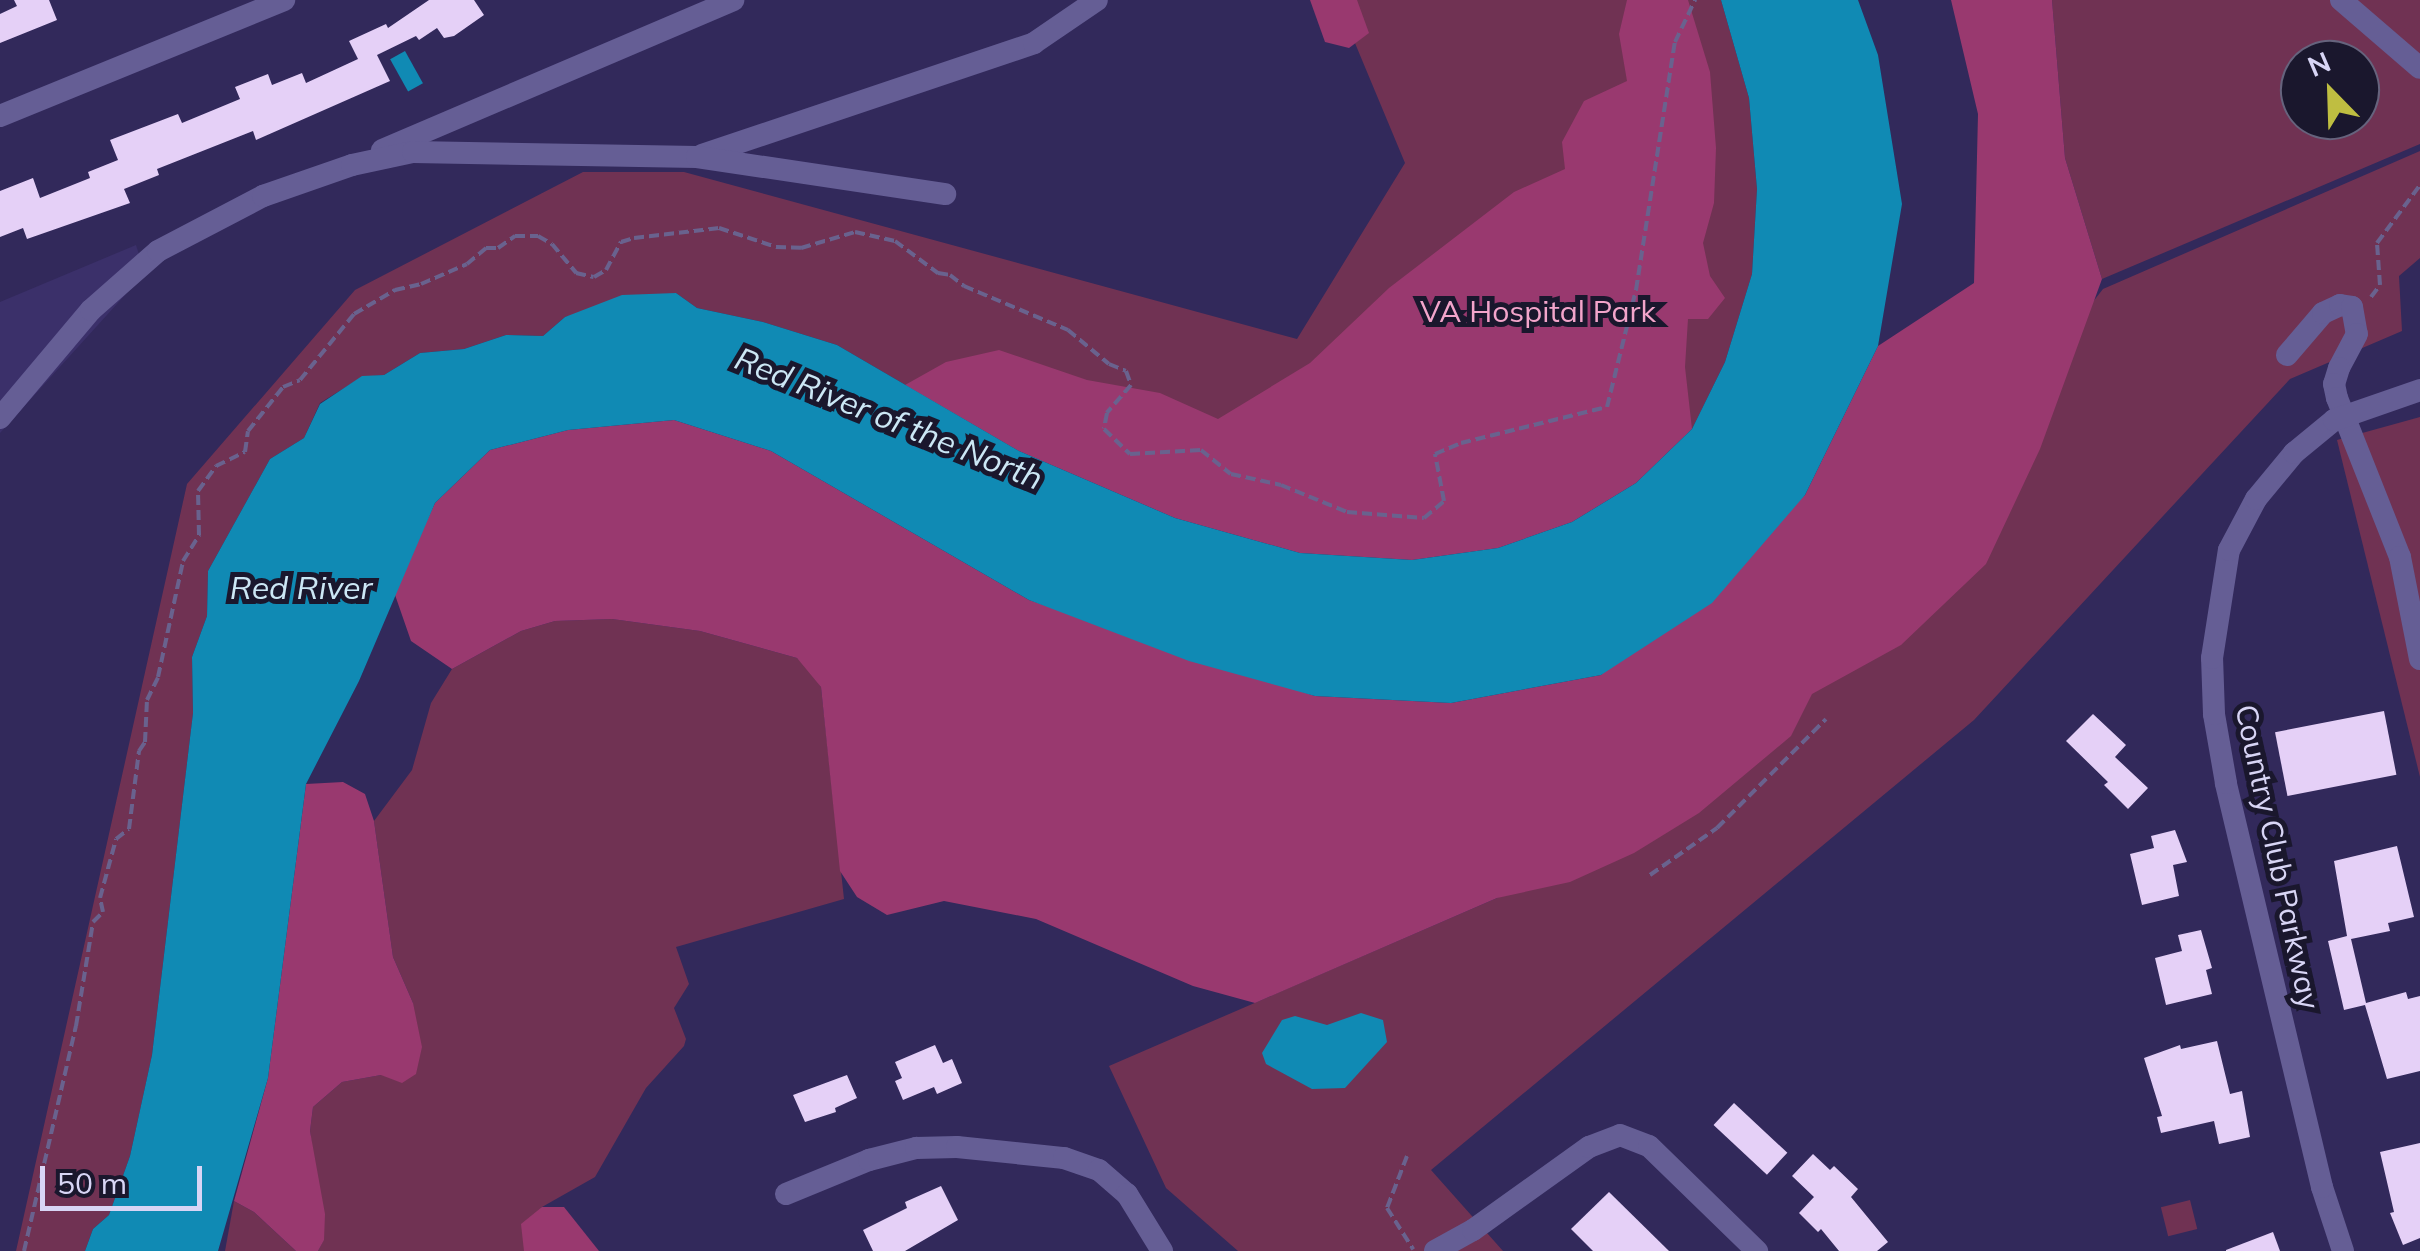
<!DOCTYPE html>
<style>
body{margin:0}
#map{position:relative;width:2420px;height:1251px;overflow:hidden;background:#32295b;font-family:Mulish,sans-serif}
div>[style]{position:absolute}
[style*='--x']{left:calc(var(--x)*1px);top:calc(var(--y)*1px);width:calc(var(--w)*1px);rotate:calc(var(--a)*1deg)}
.built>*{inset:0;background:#3b306a}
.green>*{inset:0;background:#703253;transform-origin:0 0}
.forest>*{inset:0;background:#99396f}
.water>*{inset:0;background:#108ab4;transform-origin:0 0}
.building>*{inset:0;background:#e5d0f7;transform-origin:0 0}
.path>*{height:4px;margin-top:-2px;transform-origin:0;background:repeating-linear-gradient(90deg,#69628e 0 10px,transparent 0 15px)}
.minor>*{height:22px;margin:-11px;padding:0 11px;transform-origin:11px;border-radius:11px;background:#655e95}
span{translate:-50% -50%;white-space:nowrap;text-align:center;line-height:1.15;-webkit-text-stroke:10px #1a172d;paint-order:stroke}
.park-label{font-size:30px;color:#f3a5cb}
.street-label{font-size:30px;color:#d8d5f5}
.water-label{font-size:32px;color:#cce7f5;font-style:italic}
.north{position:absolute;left:2280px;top:40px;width:100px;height:100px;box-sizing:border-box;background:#1a172d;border:2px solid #66637d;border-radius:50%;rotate:337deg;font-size:28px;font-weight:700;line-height:40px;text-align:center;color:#d8d5f5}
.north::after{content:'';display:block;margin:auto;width:35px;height:45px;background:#bfbe41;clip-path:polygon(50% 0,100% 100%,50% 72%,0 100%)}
.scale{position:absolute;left:40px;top:1166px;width:162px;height:45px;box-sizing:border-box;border:5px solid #d8d5f5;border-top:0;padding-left:12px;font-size:30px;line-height:35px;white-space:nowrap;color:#d8d5f5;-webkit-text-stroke:8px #1a172d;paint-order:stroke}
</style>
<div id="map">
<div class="built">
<i style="clip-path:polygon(136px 245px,145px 273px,0 433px,0 302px)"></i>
</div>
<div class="green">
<i style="clip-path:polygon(1337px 0,1721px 0,1749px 98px,1757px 189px,1752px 274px,1725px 362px,1692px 429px,1019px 451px,837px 345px,763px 322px,697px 308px,676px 293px,565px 317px,543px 336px,506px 335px,464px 349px,420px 353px,384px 375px,362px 377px,320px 403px,304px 438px,270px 459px,208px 571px,207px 616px,192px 657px,193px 713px,152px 1055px,130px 1156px,109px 1215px,93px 1229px,85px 1251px,16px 1251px,187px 484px,355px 290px,583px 172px,684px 172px,1297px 339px,1405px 163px)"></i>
<i style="clip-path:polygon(evenodd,2052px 0,2420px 0,2420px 144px,2102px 279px,2065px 158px,2052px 0,2300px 60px,2360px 60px,2360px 120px,2300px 120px,2300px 60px)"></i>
<i style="clip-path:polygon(2420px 151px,2420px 258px,2399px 276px,2402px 331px,2290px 379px,1974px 720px,1431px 1170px,1503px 1251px,1238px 1251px,1166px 1188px,1109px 1066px,1497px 898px,1784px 696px,2103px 289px)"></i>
<i style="clip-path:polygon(2420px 417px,2420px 777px,2337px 440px)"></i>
<i style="clip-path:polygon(612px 619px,700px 631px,797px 658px,809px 668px,821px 687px,844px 899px,676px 947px,689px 984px,674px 1008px,686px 1039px,684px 1046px,646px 1088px,595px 1177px,542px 1207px,524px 1251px,318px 1251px,324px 1239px,310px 1131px,313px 1107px,342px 1082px,381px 1075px,413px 1003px,393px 957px,374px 821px,412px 770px,431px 703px,452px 669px,521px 631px,555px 621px)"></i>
<i style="left:2190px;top:1200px;width:30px;height:30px;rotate:76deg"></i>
<i style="clip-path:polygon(234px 1201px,254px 1212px,296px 1251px,225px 1251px)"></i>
</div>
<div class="forest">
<i style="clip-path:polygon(1310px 0,1357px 0,1369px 33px,1349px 48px,1325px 42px)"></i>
<i style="clip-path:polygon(1627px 0,1688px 0,1710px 72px,1716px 148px,1714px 203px,1703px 243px,1710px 276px,1725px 298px,1708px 319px,1688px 319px,1685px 367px,1692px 429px,1636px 483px,1572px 522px,1498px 548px,1412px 560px,1300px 553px,1175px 518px,1019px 451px,905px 385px,946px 362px,999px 350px,1087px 380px,1160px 393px,1218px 419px,1310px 363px,1389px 288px,1514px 192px,1565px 169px,1562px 142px,1584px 101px,1627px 81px,1619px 34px)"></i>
<i style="clip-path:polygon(1951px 0,2052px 0,2065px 158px,2102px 279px,2040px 449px,1986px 564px,1901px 645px,1812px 694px,1791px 736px,1699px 813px,1634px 853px,1570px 882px,1497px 898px,1255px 1003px,1193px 986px,1036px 919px,944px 901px,887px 915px,857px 897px,840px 871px,821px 687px,797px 658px,700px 631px,612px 619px,555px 621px,521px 631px,452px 669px,411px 641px,394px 592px,435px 503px,490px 450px,568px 430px,674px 420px,771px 451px,1029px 600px,1315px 696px,1451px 703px,1601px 675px,1805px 495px,1878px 346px,1974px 283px,1978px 114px)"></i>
<i style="clip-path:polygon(343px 782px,365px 794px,374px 821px,393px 957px,413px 1003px,422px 1047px,416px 1074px,402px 1083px,381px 1075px,342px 1082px,313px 1107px,310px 1131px,325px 1214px,324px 1240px,318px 1251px,296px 1251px,254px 1212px,234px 1201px,268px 1078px,306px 784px)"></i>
<i style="clip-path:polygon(542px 1207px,564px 1207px,599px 1251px,524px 1251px,521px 1224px)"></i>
</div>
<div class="water">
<i style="clip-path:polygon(1721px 0,1858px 0,1878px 55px,1902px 204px,1878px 346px,1805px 495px,1712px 603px,1601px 675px,1451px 703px,1315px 696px,1189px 661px,1029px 600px,771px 451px,674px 420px,568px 430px,490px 450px,435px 503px,359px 681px,306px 784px,268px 1078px,218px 1251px,85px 1251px,93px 1229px,109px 1215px,130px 1156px,152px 1055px,193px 713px,192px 657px,207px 616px,208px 571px,270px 459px,304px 438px,320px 404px,362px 376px,384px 375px,420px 353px,464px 349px,506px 335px,543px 336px,565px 317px,622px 295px,676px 293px,697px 308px,763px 322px,837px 345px,1019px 451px,1175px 518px,1300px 553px,1412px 560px,1498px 548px,1572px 522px,1636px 483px,1692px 429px,1725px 362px,1752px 274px,1757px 189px,1749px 98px)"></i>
<i style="left:405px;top:51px;width:37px;height:17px;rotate:61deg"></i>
<i style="clip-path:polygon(1361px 1013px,1383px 1020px,1387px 1042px,1345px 1088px,1312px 1089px,1266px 1064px,1262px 1053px,1282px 1020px,1295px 1016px,1327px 1025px)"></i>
</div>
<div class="building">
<i style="clip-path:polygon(14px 0,49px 0,57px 20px,0 43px,0 14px,17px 6px)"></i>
<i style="clip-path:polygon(429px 0,474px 0,484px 15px,454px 36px,444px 38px,437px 28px,419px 40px,416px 36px,377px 55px,390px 81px,256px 140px,253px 131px,157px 169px,159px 175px,124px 189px,130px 203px,27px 239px,23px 228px,0 237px,0 191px,33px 178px,40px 198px,90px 178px,88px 172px,118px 160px,110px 140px,178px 114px,182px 123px,240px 99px,235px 87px,268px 74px,272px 85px,302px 73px,306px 83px,358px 59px,349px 41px,386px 24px,388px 28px)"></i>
<i style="left:2384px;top:711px;width:65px;height:111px;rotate:79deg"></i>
<i style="clip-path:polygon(2093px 714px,2126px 745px,2115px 757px,2148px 788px,2128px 809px,2104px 785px,2108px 782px,2066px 741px)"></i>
<i style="clip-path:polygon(2175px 830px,2187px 862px,2173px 865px,2179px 896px,2142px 905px,2130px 854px,2154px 848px,2151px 836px)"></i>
<i style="clip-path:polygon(2397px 846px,2414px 917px,2388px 923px,2390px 931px,2351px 939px,2366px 1003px,2406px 992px,2408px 999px,2420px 996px,2420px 1071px,2387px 1079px,2365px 1005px,2344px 1010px,2328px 941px,2347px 936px,2334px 861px)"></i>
<i style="clip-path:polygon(2201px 930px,2212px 968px,2206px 970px,2212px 994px,2166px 1005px,2155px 958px,2182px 951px,2178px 935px)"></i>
<i style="clip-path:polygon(2217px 1041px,2230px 1094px,2242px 1091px,2250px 1137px,2219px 1144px,2214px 1121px,2161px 1133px,2157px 1117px,2162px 1116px,2144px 1058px,2180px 1045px,2181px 1049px)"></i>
<i style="clip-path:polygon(935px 1045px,943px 1063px,952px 1059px,962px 1083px,937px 1094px,934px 1087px,903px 1100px,895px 1081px,902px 1078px,895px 1062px)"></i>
<i style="clip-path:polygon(847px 1075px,857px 1098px,835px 1108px,836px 1112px,805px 1122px,793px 1095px)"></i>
<i style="left:1734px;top:1103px;width:73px;height:30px;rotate:43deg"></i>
<i style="clip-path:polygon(2420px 1143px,2420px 1238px,2403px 1245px,2390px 1213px,2394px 1212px,2380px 1152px)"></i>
<i style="clip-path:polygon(1813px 1154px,1830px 1170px,1834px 1166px,1858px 1189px,1851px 1197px,1888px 1242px,1877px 1251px,1839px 1251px,1821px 1229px,1818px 1232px,1799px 1213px,1814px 1197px,1792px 1176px)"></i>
<i style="clip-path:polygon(941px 1186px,958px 1220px,905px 1251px,873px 1251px,863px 1230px,907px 1208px,905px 1202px)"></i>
<i style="clip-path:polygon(1609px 1192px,1669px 1251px,1593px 1251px,1571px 1229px)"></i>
<i style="clip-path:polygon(2273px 1232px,2280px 1251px,2226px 1251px,2226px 1250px)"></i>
</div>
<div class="path">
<i style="--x:2371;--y:297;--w:15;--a:-53"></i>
<i style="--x:2380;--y:285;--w:42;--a:-94.1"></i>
<i style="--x:2377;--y:243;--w:72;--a:-53.4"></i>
<i style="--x:1650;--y:875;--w:82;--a:-35"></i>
<i style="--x:1717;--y:828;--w:154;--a:-45"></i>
<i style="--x:1407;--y:1156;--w:56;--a:111"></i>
<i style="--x:1387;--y:1208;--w:49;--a:57.6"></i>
<i style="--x:24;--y:1251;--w:231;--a:-77"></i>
<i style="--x:76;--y:1026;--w:105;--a:-80.7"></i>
<i style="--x:93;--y:922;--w:14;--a:-45"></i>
<i style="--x:103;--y:912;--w:14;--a:-102"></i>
<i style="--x:100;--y:898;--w:61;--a:-74.8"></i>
<i style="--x:116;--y:839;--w:16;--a:-38"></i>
<i style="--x:129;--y:829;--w:79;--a:-82.7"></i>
<i style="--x:139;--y:751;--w:11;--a:-56"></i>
<i style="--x:145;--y:742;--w:42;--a:-87.3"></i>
<i style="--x:147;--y:700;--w:25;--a:-64"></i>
<i style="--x:158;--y:677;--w:119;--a:-77.8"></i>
<i style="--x:183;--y:561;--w:31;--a:-58"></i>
<i style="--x:199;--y:535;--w:44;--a:-91.3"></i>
<i style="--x:198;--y:491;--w:31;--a:-54"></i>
<i style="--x:216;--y:466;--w:32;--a:-26"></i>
<i style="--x:245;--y:452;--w:21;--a:-82"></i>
<i style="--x:248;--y:431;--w:56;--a:-51.5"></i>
<i style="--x:283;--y:387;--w:18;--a:-22"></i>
<i style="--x:300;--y:380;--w:85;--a:-50.7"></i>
<i style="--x:354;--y:314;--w:48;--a:-30.3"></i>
<i style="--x:395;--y:290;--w:27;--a:-13"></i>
<i style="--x:421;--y:284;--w:50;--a:-23.5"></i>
<i style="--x:467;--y:264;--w:25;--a:-40"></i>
<i style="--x:486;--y:248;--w:12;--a:0"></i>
<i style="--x:498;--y:248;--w:21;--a:-35"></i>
<i style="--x:515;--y:236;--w:23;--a:0"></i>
<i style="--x:538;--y:236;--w:16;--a:30"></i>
<i style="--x:552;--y:244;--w:38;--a:50"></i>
<i style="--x:576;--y:273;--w:18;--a:13"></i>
<i style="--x:594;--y:277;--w:14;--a:-30"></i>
<i style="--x:606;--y:270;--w:32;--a:-62"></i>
<i style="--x:621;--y:242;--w:14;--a:-17"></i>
<i style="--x:634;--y:238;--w:86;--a:-6.7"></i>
<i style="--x:719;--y:228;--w:60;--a:18.4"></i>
<i style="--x:776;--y:247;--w:25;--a:2"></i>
<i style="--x:801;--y:248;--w:56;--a:-16.5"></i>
<i style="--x:855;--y:232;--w:41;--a:12.7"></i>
<i style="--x:895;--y:241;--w:54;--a:36.7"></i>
<i style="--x:938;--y:273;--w:12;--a:9"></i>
<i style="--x:950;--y:275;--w:18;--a:38"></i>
<i style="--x:964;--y:286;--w:113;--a:22.9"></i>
<i style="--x:1068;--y:330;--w:53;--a:39.7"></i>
<i style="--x:1109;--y:364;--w:18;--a:22"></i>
<i style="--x:1126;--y:371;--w:15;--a:70"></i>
<i style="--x:1131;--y:385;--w:37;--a:131"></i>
<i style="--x:1107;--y:413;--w:16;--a:101"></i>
<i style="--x:1104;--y:429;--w:36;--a:44"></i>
<i style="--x:1130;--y:454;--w:71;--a:-3.2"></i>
<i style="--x:1201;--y:450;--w:38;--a:39"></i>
<i style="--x:1231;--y:474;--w:51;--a:12.4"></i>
<i style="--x:1281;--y:485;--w:71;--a:22.2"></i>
<i style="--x:1347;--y:512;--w:77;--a:4.5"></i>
<i style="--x:1424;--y:518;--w:26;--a:-40"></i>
<i style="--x:1444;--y:501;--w:48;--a:-100.8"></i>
<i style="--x:1435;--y:454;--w:28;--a:-23"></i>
<i style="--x:1461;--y:443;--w:150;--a:-13.9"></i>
<i style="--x:1607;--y:407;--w:121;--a:-76.1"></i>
<i style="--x:1636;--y:290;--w:251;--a:-81.1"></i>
<i style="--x:1675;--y:42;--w:47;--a:-64.5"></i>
</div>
<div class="minor">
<i style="--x:2341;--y:0;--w:104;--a:40.7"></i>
<i style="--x:0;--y:116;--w:307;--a:-22.2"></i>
<i style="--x:382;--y:150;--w:382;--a:-23.1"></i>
<i style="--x:702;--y:155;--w:350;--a:-18.6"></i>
<i style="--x:1034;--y:43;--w:76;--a:-34.3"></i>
<i style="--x:2287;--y:355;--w:55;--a:-49.4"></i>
<i style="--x:2323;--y:313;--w:19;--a:-25"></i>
<i style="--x:2340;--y:305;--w:12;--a:9"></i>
<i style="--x:2352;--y:307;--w:27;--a:80"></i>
<i style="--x:2357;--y:334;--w:38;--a:118"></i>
<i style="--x:2339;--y:368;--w:17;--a:107"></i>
<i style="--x:2334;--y:384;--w:14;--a:78"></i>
<i style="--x:2337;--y:398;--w:171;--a:68.4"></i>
<i style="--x:2400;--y:557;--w:104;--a:78.9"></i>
<i style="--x:0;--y:418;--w:141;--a:-49.9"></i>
<i style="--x:91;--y:310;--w:89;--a:-41.4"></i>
<i style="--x:158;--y:251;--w:119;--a:-27.6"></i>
<i style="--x:263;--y:196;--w:94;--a:-19.2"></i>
<i style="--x:352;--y:165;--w:62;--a:-12"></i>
<i style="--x:413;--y:152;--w:284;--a:1"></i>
<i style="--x:697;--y:157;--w:251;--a:8.5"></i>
<i style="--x:786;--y:1194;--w:90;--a:-22.3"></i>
<i style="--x:869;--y:1160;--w:49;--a:-14.3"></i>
<i style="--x:916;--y:1148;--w:41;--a:-1.4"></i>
<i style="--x:957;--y:1147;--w:108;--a:5.9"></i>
<i style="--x:1064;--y:1158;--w:37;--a:19"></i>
<i style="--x:1099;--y:1170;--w:37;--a:41"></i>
<i style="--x:1127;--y:1194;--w:67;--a:58.4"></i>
<i style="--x:1435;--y:1251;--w:43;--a:-28.9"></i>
<i style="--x:1473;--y:1230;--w:143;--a:-35.6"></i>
<i style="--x:1589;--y:1147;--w:33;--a:-21"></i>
<i style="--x:1620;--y:1135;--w:31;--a:21"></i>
<i style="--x:1649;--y:1146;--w:151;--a:44.2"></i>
<i style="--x:2343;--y:1251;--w:67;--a:-108.2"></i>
<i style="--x:2322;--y:1187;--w:415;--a:-103.4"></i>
<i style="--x:2226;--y:783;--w:70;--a:-99.9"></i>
<i style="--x:2214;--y:714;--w:56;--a:-92"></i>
<i style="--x:2212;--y:658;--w:109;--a:-81.1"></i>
<i style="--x:2229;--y:550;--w:58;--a:-62.1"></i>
<i style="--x:2256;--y:499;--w:60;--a:-50.4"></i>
<i style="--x:2294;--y:453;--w:52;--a:-39.5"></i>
<i style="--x:2334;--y:420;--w:91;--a:-19.2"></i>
</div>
<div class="park-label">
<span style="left:1538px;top:311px">VA Hospital Park</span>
</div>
<div class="street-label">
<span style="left:2278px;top:857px;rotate:78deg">Country Club Parkway</span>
</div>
<div class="water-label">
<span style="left:889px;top:418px;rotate:22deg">Red River of the North</span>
<span style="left:301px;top:587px">Red River</span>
</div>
<div class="north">N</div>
<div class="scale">50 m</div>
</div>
